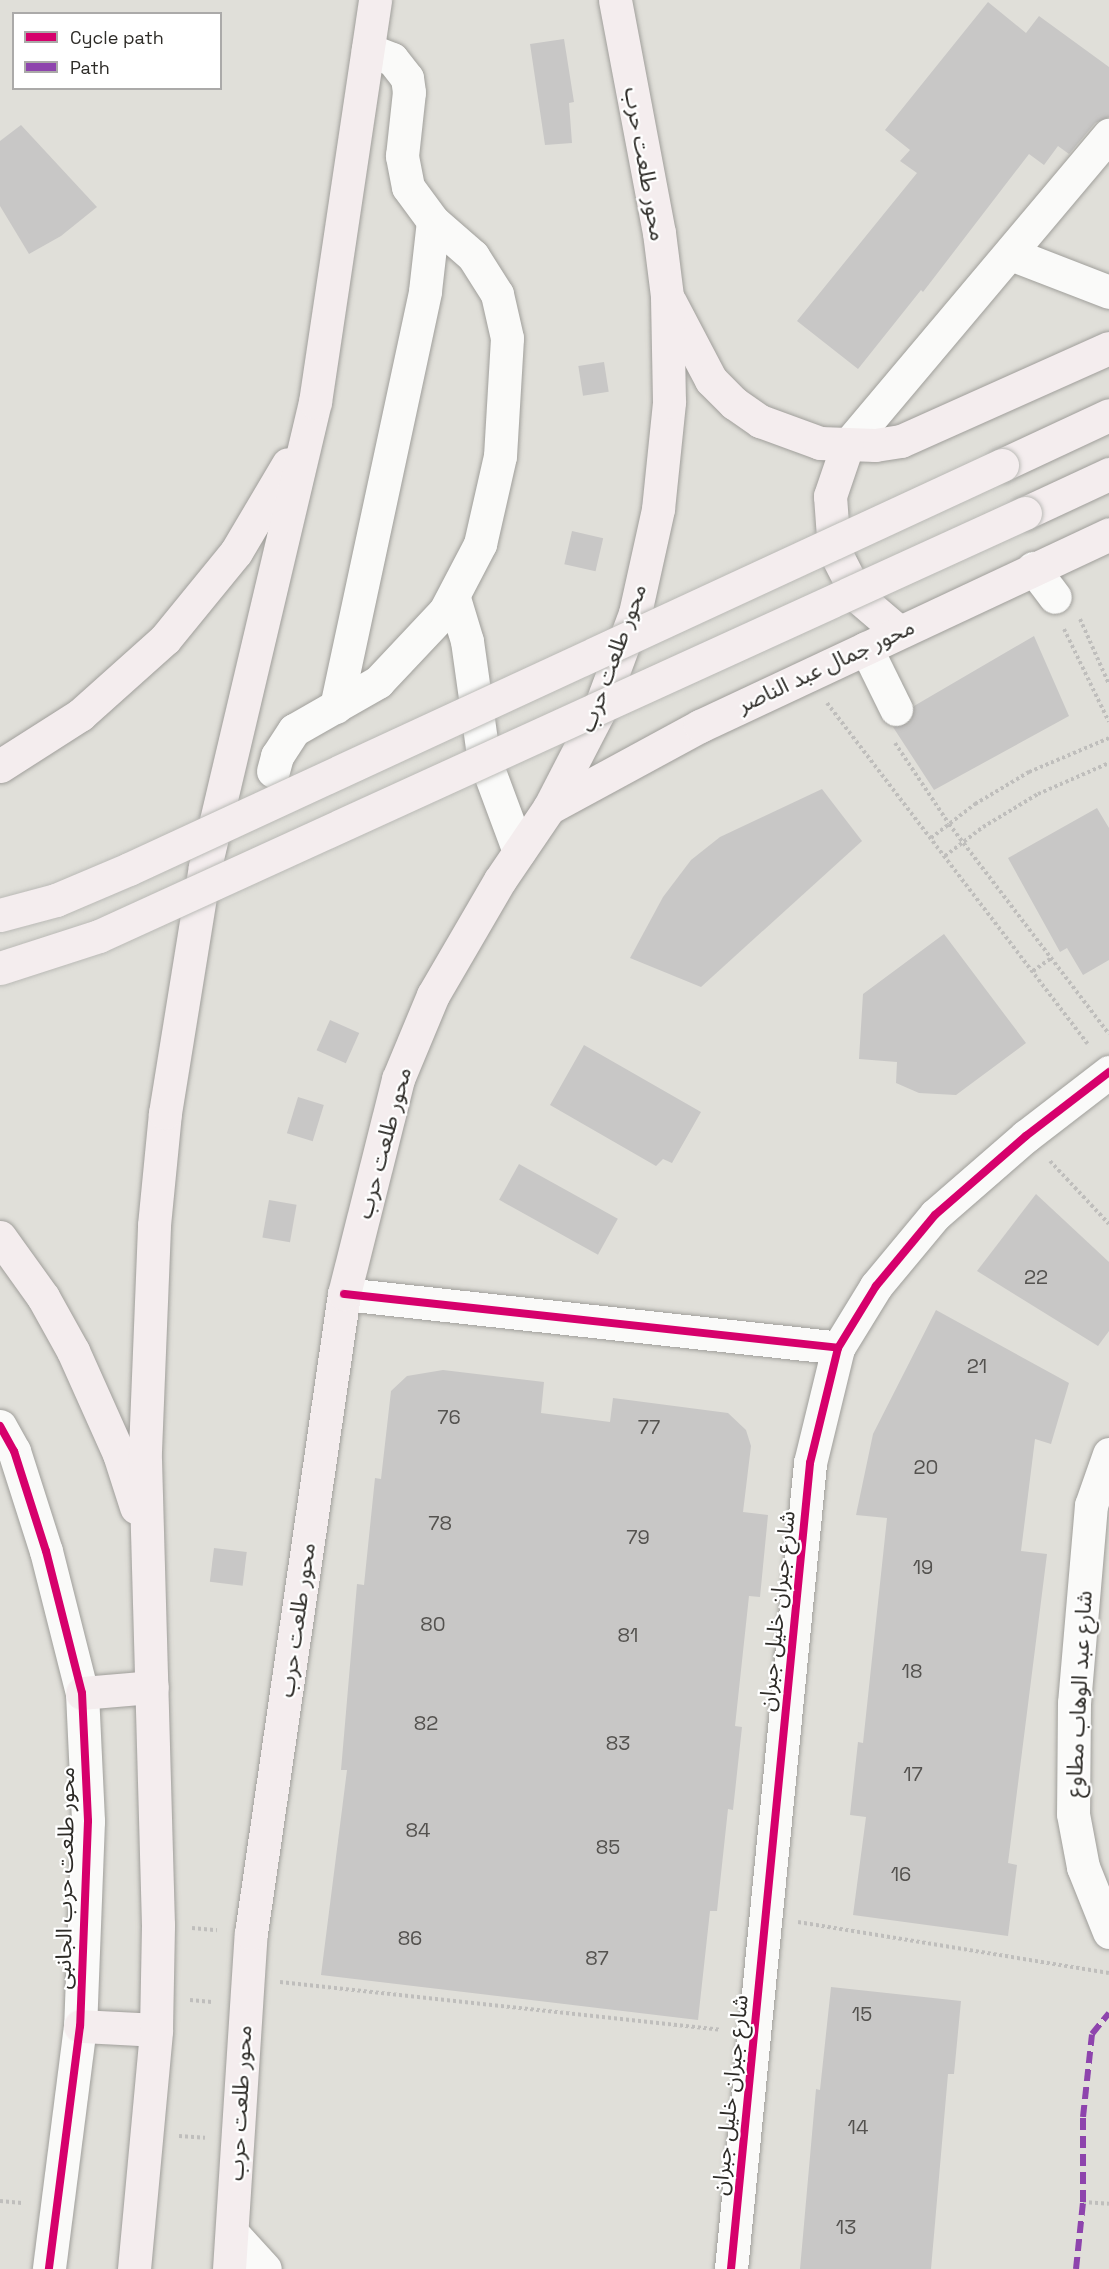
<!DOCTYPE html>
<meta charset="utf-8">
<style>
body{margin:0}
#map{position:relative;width:1109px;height:2269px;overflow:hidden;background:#e0dfd9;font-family:"Space Grotesk","Noto Sans Arabic",sans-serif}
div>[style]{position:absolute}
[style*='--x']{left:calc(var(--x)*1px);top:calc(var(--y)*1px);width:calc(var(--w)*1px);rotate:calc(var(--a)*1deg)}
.building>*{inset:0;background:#c8c7c6;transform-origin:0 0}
.path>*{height:4px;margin-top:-2px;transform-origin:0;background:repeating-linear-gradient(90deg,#bfbebc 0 3px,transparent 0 6px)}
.roads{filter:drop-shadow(0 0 2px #a09f9b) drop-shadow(0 0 2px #a09f9b)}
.minor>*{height:33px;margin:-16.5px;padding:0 16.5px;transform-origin:16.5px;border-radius:16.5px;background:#fafaf9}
.major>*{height:33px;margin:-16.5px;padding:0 16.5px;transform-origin:16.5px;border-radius:16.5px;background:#f4edee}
.bridges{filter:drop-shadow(0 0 2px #babab6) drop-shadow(0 0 2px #babab6)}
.major-bridge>*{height:33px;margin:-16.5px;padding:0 16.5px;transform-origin:16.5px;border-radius:16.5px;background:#f4edee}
.quiet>*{height:6px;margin-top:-3px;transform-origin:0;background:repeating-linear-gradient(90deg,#8e44ad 0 12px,transparent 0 18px)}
.cycleway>*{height:8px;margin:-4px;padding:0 4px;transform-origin:4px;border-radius:4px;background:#d6006c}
span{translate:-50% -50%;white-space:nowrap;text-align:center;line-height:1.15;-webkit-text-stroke:4.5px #fff;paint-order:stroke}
.number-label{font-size:20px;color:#54524f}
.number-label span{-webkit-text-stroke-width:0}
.street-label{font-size:22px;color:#2d2b27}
.legend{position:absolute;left:12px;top:12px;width:210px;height:78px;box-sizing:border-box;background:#fff;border:2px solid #abaaa9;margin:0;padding:8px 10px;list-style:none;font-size:18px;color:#2d2b27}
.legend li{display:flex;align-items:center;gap:12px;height:30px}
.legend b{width:30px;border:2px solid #abaaa9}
</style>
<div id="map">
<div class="building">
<i style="clip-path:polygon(988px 2px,1026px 33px,1039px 16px,1109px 67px,1109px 117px,1095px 123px,1069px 154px,1058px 146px,1044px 165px,1029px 154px,923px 292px,921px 290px,858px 369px,797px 321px,917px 173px,900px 161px,910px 150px,885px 130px)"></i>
<i style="clip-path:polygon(564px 39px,574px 102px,569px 103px,572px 143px,545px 145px,530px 44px)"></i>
<i style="clip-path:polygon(21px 125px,97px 207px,61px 236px,29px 254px,0 206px,0 141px)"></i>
<i style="left:604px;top:362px;width:30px;height:26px;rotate:81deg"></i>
<i style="left:572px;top:531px;width:32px;height:34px;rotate:13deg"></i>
<i style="clip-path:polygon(1034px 636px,1069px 716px,934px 790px,893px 727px,911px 720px,914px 706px)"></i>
<i style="clip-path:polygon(822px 789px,862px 841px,701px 987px,630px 958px,663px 897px,691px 860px,720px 837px)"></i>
<i style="clip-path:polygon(1097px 808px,1109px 828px,1109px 960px,1083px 975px,1067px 948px,1060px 952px,1008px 858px)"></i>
<i style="clip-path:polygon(944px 934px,1026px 1043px,956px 1095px,919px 1093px,896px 1083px,897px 1062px,859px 1059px,863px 994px)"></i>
<i style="left:330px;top:1020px;width:32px;height:33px;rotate:24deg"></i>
<i style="clip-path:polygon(584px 1045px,701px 1112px,672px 1163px,663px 1159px,656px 1166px,550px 1105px)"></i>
<i style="left:298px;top:1097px;width:27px;height:38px;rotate:17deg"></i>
<i style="left:519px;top:1164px;width:113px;height:41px;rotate:29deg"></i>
<i style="clip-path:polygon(1036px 1194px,1109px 1262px,1109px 1331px,1098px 1346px,977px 1271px)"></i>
<i style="left:269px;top:1200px;width:28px;height:38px;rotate:10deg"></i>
<i style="clip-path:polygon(936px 1310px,1069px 1383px,1051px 1444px,1035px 1439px,1021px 1551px,1047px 1554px,1008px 1863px,1017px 1865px,1008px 1936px,853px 1915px,866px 1817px,850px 1815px,858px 1742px,863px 1743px,887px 1518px,856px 1515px,873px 1434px)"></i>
<i style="clip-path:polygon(443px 1370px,544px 1382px,541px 1413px,610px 1422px,613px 1398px,728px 1413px,746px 1430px,751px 1446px,743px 1512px,768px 1515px,760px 1597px,749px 1596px,735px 1726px,742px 1727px,733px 1810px,728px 1809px,717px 1911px,710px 1911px,698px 2020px,321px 1975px,347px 1770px,341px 1770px,357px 1584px,364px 1585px,375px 1478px,381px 1479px,391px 1391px,407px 1376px)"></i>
<i style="left:214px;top:1548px;width:33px;height:34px;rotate:7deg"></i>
<i style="clip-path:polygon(831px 1987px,961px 2001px,954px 2074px,948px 2074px,931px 2269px,800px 2269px,816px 2089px,820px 2090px)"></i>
</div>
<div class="path">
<i style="--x:1080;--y:619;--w:71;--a:66"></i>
<i style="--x:1064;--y:629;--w:103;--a:64.2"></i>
<i style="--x:827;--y:703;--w:429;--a:52.6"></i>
<i style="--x:895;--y:743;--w:97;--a:56.3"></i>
<i style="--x:949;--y:824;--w:264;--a:52.7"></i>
<i style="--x:931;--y:838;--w:56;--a:-37.7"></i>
<i style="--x:975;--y:804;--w:63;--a:-30.7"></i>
<i style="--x:1029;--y:772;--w:87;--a:-23"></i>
<i style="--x:945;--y:856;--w:48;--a:-37.3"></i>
<i style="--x:983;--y:827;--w:64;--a:-31"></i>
<i style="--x:1038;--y:794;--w:77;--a:-23.6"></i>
<i style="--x:1033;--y:971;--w:24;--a:-35"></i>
<i style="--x:1050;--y:1161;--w:86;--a:46.9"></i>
<i style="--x:798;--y:1922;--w:315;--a:9.3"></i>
<i style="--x:192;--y:1928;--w:25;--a:5"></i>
<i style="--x:280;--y:1982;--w:443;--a:6.2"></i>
<i style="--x:190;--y:2000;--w:22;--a:5"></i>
<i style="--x:179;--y:2136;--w:26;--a:4"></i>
<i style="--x:0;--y:2201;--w:22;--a:5"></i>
<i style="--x:1083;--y:2202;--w:26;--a:4"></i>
</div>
<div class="roads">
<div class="minor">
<i style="--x:1011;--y:254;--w:105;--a:21.2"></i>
<i style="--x:847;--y:446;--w:407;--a:-49.9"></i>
<i style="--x:1033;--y:568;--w:36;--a:53"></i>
<i style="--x:454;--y:598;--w:45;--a:73.2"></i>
<i style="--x:467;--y:641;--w:115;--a:82"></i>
<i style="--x:483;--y:755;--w:103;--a:69.6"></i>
<i style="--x:866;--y:648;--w:68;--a:63.8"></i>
<i style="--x:336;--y:707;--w:425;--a:-77.9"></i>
<i style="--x:425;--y:291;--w:70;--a:-83.5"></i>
<i style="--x:273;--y:771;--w:16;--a:-75"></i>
<i style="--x:277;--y:756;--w:31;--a:-57"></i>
<i style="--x:294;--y:730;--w:97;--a:-29.7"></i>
<i style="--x:378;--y:682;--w:98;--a:-46.7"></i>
<i style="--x:445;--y:611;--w:76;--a:-62.4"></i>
<i style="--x:480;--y:544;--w:90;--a:-77.2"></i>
<i style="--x:500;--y:456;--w:118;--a:-86.6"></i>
<i style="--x:507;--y:338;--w:45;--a:-102.8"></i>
<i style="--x:497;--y:294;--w:45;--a:-122.3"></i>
<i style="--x:473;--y:256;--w:53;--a:-138.8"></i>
<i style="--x:433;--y:221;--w:42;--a:-126.3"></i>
<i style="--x:408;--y:187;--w:32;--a:-101"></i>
<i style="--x:402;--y:156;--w:64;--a:-83.8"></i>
<i style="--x:409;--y:92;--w:14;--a:-98"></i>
<i style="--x:407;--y:78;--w:24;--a:-128"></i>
<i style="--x:392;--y:59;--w:26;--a:-159"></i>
<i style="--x:344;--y:1294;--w:497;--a:6.2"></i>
<i style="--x:0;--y:1426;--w:29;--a:61"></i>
<i style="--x:14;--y:1451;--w:105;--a:72.3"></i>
<i style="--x:46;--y:1551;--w:146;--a:75.8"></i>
<i style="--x:82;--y:1693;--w:128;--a:87.3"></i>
<i style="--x:88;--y:1821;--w:205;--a:92.2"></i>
<i style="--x:80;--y:2026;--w:245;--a:97.3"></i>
<i style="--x:1109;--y:1454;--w:54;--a:109.4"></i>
<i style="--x:1091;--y:1505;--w:199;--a:94.9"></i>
<i style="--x:1074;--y:1703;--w:111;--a:90.5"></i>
<i style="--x:1073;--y:1814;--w:54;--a:79.3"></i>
<i style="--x:1083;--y:1867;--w:70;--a:68.2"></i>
<i style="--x:233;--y:2234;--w:47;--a:47.6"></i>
<i style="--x:731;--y:2269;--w:810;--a:-84.4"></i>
<i style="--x:810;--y:1463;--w:118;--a:-76.3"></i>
<i style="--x:838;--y:1348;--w:73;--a:-58.5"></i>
<i style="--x:876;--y:1286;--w:92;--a:-50.3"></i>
<i style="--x:935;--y:1215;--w:121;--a:-41"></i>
<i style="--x:1026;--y:1136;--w:105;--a:-37.6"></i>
</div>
<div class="major">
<i style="--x:670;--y:302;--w:88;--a:62.3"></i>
<i style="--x:711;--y:380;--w:33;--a:45"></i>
<i style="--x:734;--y:403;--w:32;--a:35"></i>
<i style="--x:760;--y:421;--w:64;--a:20.1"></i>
<i style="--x:820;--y:443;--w:55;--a:2.1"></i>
<i style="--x:875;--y:445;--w:26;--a:-9"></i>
<i style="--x:901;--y:441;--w:228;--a:-24.1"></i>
<i style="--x:847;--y:446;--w:53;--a:108.8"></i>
<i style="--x:830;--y:496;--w:54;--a:85.8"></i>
<i style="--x:834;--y:550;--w:53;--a:62.9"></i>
<i style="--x:858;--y:597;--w:54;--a:40.5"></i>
<i style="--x:1002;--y:465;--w:118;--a:-25"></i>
<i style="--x:1025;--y:513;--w:93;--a:-24.9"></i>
<i style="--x:0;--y:766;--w:95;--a:-32.5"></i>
<i style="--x:80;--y:715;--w:114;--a:-41.8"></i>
<i style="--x:165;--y:639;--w:112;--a:-50.8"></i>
<i style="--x:236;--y:552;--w:102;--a:-59.4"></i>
<i style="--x:549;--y:808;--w:172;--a:-28.5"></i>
<i style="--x:700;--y:726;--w:452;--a:-25.1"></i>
<i style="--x:0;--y:1237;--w:74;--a:54.4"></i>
<i style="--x:43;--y:1297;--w:62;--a:60.9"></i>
<i style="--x:73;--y:1351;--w:113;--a:65.9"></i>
<i style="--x:119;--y:1454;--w:56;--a:72.2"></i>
<i style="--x:82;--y:1693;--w:70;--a:-4.9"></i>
<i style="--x:80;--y:2026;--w:76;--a:3"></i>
<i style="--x:134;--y:2269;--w:240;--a:-84.7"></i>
<i style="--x:156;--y:2030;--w:105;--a:-88.9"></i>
<i style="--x:158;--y:1925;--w:474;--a:-91.6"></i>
<i style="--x:145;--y:1451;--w:226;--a:-87.7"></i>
<i style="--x:154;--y:1225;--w:113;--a:-84.4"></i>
<i style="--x:165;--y:1113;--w:249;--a:-80.8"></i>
<i style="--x:205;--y:867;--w:478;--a:-76.7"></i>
<i style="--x:315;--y:402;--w:406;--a:-81.5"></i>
<i style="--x:229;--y:2269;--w:337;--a:-86.3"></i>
<i style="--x:251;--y:1933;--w:646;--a:-81.72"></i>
<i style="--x:344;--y:1294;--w:222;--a:-75.9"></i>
<i style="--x:398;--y:1079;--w:91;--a:-67.4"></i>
<i style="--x:433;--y:995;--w:133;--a:-59.8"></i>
<i style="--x:500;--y:880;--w:87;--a:-55.8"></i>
<i style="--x:549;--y:808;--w:107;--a:-62.7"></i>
<i style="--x:598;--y:713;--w:107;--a:-69.7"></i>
<i style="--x:635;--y:613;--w:107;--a:-77.5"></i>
<i style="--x:658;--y:509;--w:108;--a:-84.1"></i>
<i style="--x:669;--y:402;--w:106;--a:-91.1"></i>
<i style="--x:667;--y:296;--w:64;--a:-97.2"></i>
<i style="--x:659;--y:233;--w:237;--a:-100.7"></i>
</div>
</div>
<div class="bridges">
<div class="major-bridge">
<i style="--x:0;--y:915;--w:58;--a:-15"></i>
<i style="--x:56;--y:900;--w:79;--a:-23"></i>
<i style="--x:129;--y:869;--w:962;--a:-24.83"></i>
<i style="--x:0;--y:968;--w:104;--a:-17.9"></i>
<i style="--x:99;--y:936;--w:1018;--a:-24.55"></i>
</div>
</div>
<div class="quiet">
<i style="--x:1076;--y:2269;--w:67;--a:-84"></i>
<i style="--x:1083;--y:2202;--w:85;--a:-90"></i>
<i style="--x:1083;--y:2117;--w:83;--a:-83.8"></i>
<i style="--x:1092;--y:2034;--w:27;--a:-51"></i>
</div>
<div class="cycleway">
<i style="--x:344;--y:1294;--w:497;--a:6.2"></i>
<i style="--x:0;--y:1426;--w:29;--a:61"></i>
<i style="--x:14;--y:1451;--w:105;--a:72.3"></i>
<i style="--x:46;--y:1551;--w:146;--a:75.8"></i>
<i style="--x:82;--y:1693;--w:128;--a:87.3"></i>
<i style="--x:88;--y:1821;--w:205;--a:92.2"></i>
<i style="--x:80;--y:2026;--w:245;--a:97.3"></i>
<i style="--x:731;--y:2269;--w:810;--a:-84.4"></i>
<i style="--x:810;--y:1463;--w:118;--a:-76.3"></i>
<i style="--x:838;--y:1348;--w:73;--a:-58.5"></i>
<i style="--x:876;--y:1286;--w:92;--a:-50.3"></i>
<i style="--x:935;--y:1215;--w:121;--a:-41"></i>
<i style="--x:1026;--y:1136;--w:105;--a:-37.6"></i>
</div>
<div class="number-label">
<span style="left:1036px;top:1277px">22</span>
<span style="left:977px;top:1366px">21</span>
<span style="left:449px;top:1417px">76</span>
<span style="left:649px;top:1427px">77</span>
<span style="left:926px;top:1467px">20</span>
<span style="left:440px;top:1523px">78</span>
<span style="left:638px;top:1537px">79</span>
<span style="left:923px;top:1567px">19</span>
<span style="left:433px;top:1624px">80</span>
<span style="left:628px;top:1635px">81</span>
<span style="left:912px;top:1671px">18</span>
<span style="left:426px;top:1723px">82</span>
<span style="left:618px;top:1743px">83</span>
<span style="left:913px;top:1774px">17</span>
<span style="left:418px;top:1830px">84</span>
<span style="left:608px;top:1847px">85</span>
<span style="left:901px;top:1874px">16</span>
<span style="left:410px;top:1938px">86</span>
<span style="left:597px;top:1958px">87</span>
<span style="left:862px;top:2014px">15</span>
<span style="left:858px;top:2127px">14</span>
<span style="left:846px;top:2227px">13</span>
</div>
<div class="street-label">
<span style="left:645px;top:164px;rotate:80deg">محور طلعت حرب</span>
<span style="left:613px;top:658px;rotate:-70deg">محور طلعت حرب</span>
<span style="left:826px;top:666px;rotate:-25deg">محور جمال عبد الناصر</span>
<span style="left:384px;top:1143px;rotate:-75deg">محور طلعت حرب</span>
<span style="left:777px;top:1611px;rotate:-84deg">شارع جبران خليل جبران</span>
<span style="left:297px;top:1620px;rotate:-82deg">محور طلعت حرب</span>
<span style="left:1079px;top:1694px;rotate:-87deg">شارع عبد الوهاب مطاوع</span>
<span style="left:65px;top:1878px;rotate:-89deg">محور طلعت حرب الجانبى</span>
<span style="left:730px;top:2095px;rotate:-84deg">شارع جبران خليل جبران</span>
<span style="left:240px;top:2103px;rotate:-87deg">محور طلعت حرب</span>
</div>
<ul class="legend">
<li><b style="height:8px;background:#d6006c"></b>Cycle path</li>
<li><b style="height:8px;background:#8e44ad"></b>Path</li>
</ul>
</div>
